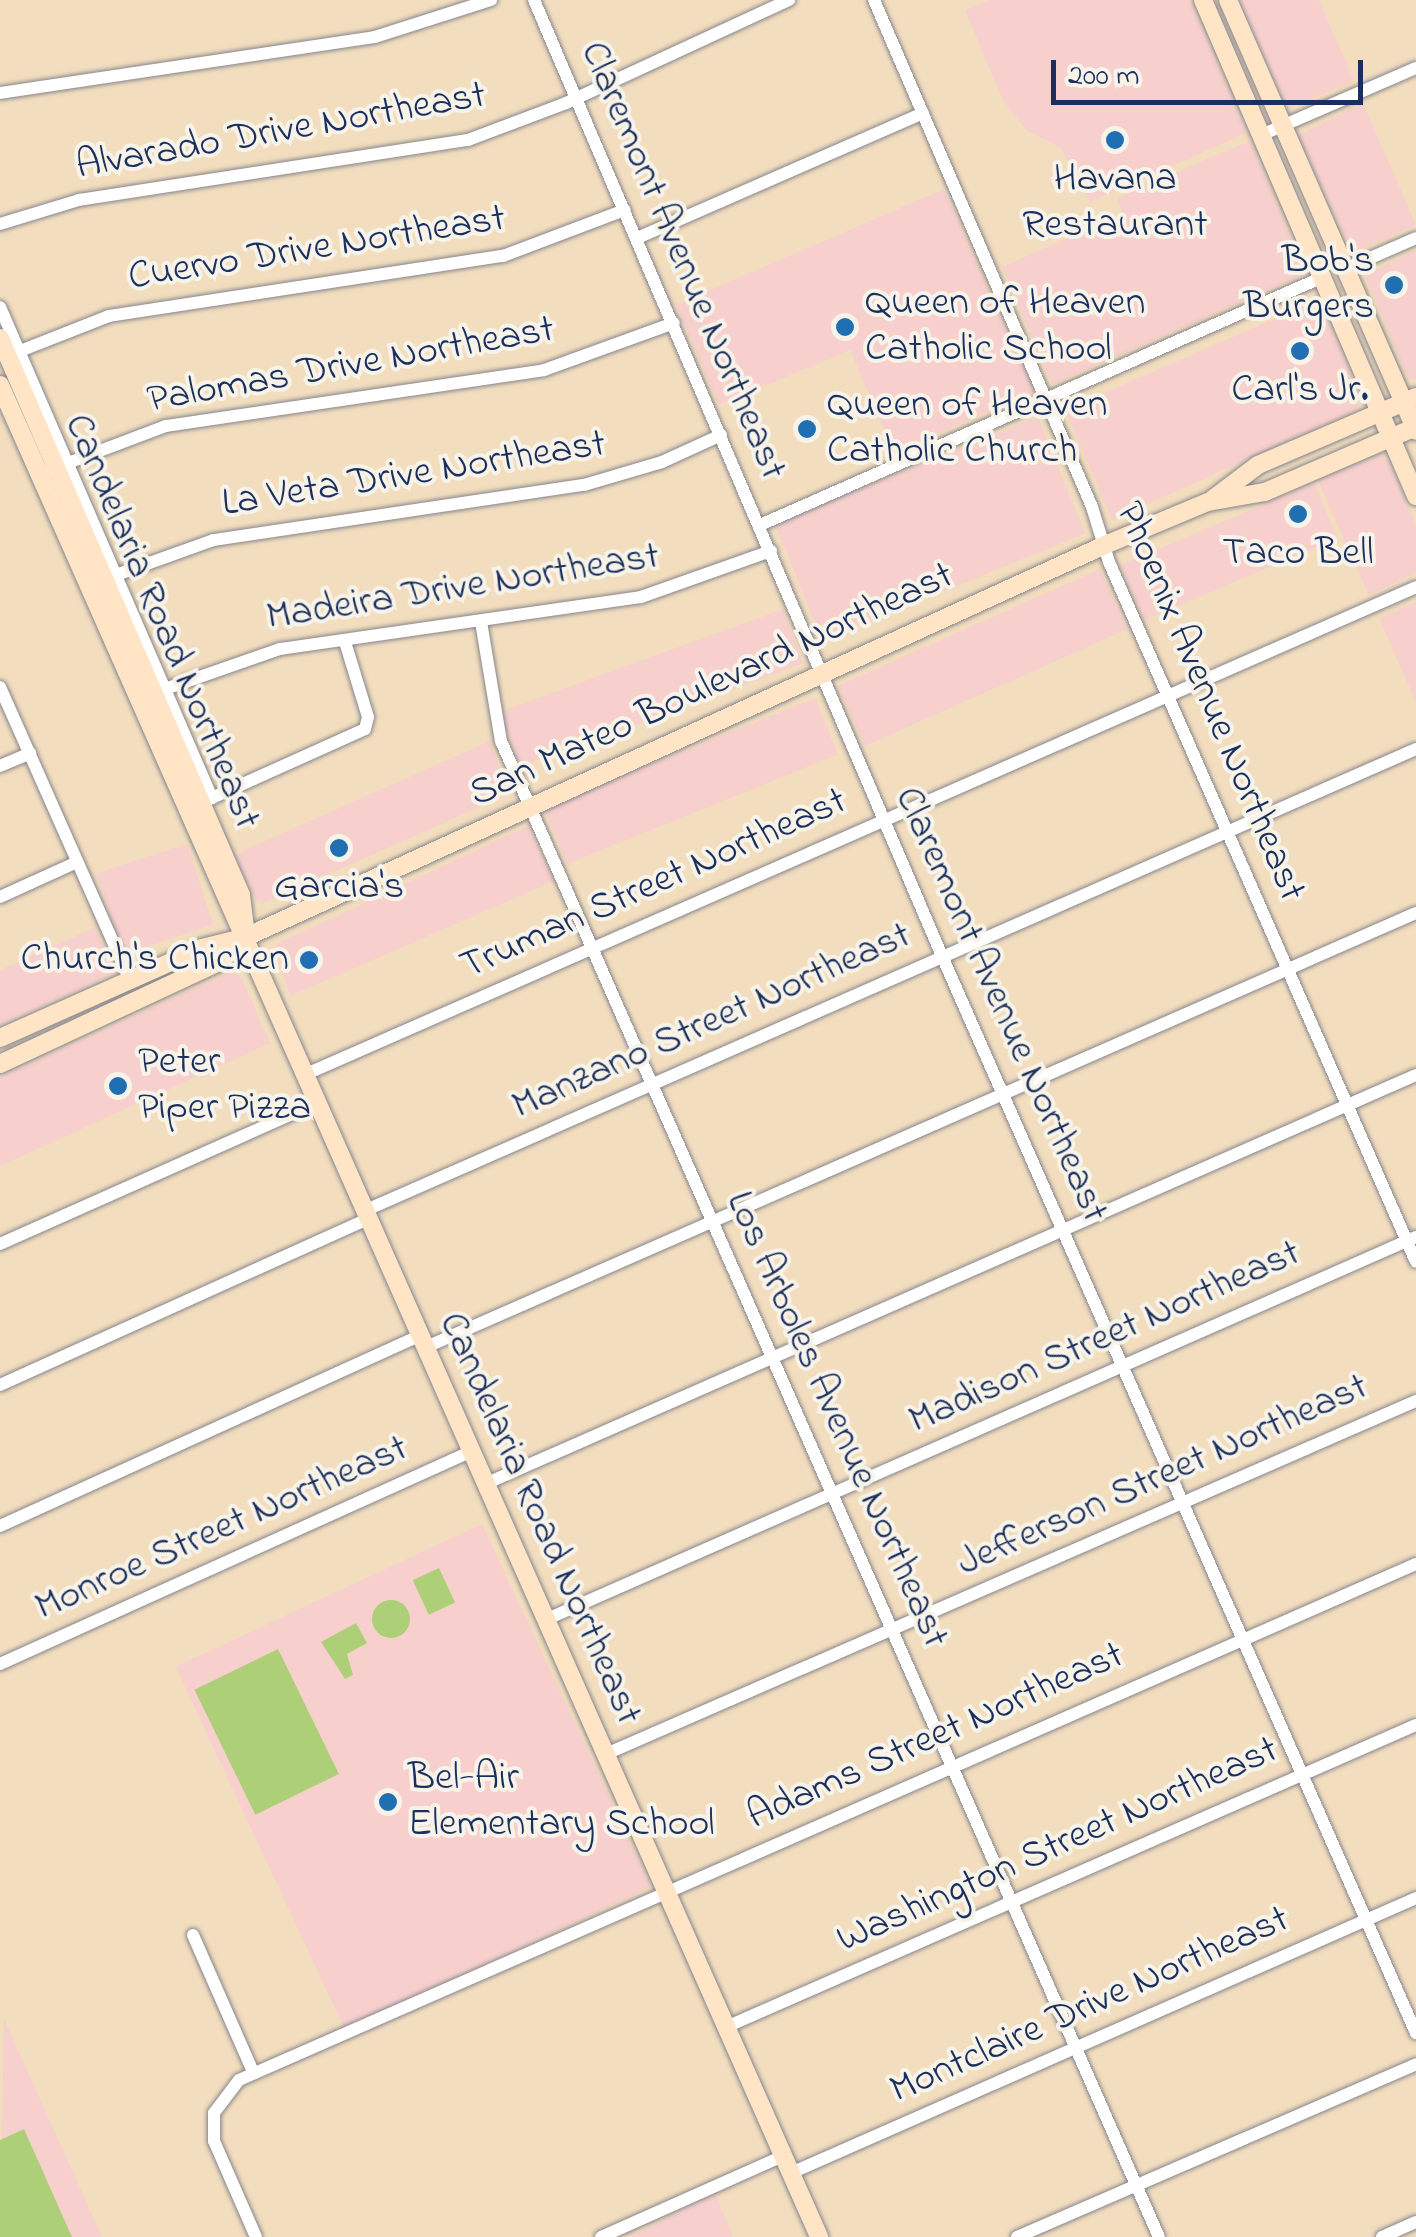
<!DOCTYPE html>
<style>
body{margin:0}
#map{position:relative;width:1416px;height:2237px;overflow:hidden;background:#f2ddbe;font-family:"Indie Flower",sans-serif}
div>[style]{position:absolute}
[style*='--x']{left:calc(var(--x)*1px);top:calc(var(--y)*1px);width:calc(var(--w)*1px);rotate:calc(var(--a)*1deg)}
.built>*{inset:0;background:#f7d0cd;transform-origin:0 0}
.green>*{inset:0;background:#adcf78;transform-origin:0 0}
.round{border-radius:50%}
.roads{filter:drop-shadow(0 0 2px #86868e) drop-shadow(0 0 2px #86868e)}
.street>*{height:12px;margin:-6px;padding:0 6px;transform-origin:6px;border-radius:6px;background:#fff}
.secondary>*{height:18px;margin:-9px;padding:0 9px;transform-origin:9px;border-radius:9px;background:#ffe4c6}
.dots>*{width:28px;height:28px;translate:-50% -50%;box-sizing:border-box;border:5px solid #f7f3e8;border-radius:50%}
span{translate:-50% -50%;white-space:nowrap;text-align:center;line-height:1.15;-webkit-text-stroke:8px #f7f3e8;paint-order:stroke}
.street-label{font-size:40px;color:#1b2f5e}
.poi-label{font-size:40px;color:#1b2f5e}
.right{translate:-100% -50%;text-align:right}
.left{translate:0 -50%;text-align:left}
.scale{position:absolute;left:1051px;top:60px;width:312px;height:45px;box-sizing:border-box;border:5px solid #1b2f5e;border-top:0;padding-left:12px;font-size:30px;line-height:35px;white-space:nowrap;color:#1b2f5e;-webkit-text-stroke:8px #f7f3e8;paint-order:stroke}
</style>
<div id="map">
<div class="built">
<i style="clip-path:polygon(988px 0,1190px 0,1247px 133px,1090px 202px,1061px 148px,1026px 130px,1003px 100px,965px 10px)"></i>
<i style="clip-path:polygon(1240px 0,1319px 0,1354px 81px,1288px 109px)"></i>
<i style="clip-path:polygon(1363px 103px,1416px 225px,1359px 250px,1350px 247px,1298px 135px)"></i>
<i style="clip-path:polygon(1250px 141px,1306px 274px,1052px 384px,1002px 267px,1123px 214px,1117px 198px)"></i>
<i style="clip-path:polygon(944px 189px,1034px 392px,894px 452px,850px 350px,719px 405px,676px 305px)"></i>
<i style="clip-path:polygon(1416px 250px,1416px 380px,1415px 380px,1407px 376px,1365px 275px)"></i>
<i style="clip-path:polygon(1318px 300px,1360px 395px,1357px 410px,1112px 520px,1065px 410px)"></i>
<i style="left:1038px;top:417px;width:126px;height:284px;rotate:68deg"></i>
<i style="clip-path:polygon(1378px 455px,1388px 461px,1416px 524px,1416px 573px,1369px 595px,1318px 481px)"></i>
<i style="left:1314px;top:483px;width:60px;height:210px;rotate:67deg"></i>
<i style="left:1100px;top:569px;width:66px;height:287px;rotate:66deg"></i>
<i style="clip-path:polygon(1416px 602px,1416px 702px,1379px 618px)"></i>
<i style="left:783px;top:609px;width:58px;height:301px;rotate:70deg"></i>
<i style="left:815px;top:698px;width:61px;height:292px;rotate:68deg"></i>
<i style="clip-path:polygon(490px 741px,509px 794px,263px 903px,256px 900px,234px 855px)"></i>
<i style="clip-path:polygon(528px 826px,554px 881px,290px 996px,275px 945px)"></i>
<i style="left:187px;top:844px;width:85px;height:95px;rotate:72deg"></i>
<i style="clip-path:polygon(94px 928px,115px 973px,0 1025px,0 970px)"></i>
<i style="clip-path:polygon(232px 971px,241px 977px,270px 1043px,0 1166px,0 1077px)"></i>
<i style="left:482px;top:1524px;width:400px;height:338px;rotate:65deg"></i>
<i style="clip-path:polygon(4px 2019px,102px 2237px,0 2237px)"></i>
<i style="clip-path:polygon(715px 2193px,733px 2237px,630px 2237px)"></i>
</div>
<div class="green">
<i style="left:439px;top:1568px;width:38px;height:29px;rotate:65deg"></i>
<i class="round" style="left:372px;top:1600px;width:38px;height:38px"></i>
<i style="clip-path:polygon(356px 1623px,367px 1643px,347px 1654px,353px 1675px,345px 1679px,321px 1642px)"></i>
<i style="left:278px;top:1649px;width:139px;height:93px;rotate:64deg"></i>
<i style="clip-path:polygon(24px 2129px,72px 2237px,0 2237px,0 2140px)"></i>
</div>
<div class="roads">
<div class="street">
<i style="--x:534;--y:0;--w:1039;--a:66.89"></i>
<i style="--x:942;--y:956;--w:1177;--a:66.25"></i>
<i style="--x:874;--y:0;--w:552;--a:66.73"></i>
<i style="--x:1092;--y:507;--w:58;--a:72.8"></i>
<i style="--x:1109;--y:562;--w:764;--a:66.32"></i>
<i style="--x:0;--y:93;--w:379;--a:-8.5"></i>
<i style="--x:375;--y:37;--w:122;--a:-17.7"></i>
<i style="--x:1261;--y:135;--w:169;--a:-23.4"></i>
<i style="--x:0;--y:224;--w:83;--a:-16.9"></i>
<i style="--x:79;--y:200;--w:394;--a:-8.8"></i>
<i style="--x:468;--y:140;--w:105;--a:-20.7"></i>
<i style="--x:566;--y:103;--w:246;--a:-24.8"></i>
<i style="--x:637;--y:238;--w:312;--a:-23.6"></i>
<i style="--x:1347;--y:268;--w:75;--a:-23.5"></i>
<i style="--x:0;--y:307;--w:535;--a:66.65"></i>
<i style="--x:20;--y:351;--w:96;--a:-21.5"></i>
<i style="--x:109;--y:316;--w:399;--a:-8.7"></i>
<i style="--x:503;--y:256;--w:130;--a:-20.7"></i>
<i style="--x:52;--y:469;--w:122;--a:-20.7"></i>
<i style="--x:166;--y:426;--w:382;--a:-8.4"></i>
<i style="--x:544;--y:370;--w:138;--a:-19.9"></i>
<i style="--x:760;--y:525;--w:617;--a:-23.78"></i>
<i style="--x:116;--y:575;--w:104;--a:-19.7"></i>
<i style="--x:214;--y:540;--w:374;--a:-8.5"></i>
<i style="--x:584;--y:485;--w:81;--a:-16.4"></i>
<i style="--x:662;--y:462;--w:65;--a:-24.6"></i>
<i style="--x:481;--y:622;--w:121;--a:80.5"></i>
<i style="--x:501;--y:741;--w:1634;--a:66.26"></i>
<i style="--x:0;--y:687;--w:321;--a:66.1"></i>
<i style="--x:165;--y:689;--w:122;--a:-19.2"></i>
<i style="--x:280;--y:649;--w:365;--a:-8.2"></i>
<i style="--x:641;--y:597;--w:138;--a:-19.5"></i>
<i style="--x:0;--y:766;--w:33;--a:-23"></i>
<i style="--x:205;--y:801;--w:175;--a:-24.2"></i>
<i style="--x:365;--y:729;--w:12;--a:-76"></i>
<i style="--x:368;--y:717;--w:78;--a:-107"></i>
<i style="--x:0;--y:897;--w:85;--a:-24.4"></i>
<i style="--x:304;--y:1075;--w:1214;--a:-23.69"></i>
<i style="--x:364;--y:1211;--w:1149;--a:-23.71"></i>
<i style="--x:0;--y:1244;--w:346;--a:-24"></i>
<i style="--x:424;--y:1348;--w:1083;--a:-23.68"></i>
<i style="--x:0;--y:1385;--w:404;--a:-24.3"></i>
<i style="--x:485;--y:1484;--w:1017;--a:-23.72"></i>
<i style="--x:0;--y:1526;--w:460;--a:-24.4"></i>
<i style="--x:547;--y:1619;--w:949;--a:-23.73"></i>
<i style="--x:0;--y:1664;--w:516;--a:-24.28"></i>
<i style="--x:606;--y:1754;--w:884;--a:-23.55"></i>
<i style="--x:193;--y:1935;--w:150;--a:66.3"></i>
<i style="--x:726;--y:2027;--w:753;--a:-23.64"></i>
<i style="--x:791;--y:2173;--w:683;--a:-23.75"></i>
<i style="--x:256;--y:2237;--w:105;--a:-113.6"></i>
<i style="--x:214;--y:2141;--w:28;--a:-90"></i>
<i style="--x:214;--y:2113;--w:41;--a:-52.9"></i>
<i style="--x:239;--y:2080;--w:1285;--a:-23.67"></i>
<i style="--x:601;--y:2237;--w:199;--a:-24"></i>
<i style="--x:1017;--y:2237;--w:435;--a:-23.4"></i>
<i style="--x:1382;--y:2237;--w:37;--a:-24"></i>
</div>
<div class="secondary">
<i style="--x:1203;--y:0;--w:540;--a:66.76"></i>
<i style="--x:1228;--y:0;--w:470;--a:66.4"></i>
<i style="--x:0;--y:338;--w:607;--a:66.6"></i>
<i style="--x:241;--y:895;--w:32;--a:83"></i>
<i style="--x:0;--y:385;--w:2025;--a:66.14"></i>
<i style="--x:1213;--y:499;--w:56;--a:-37.1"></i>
<i style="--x:1258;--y:465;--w:172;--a:-23.3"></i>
<i style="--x:0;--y:1038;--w:221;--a:-24"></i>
<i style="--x:202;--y:948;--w:45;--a:-14"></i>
<i style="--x:246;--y:937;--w:944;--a:-24.53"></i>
<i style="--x:1105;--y:545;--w:112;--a:-22.7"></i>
<i style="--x:1208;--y:502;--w:58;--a:-10"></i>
<i style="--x:1265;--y:492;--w:164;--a:-23.3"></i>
<i style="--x:0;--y:1064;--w:242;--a:-25"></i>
<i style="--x:219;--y:962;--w:31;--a:-42"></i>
</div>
</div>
<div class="dots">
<i style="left:1115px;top:140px;background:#1f6fb2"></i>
<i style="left:1394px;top:285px;background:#1f6fb2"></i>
<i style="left:845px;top:327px;background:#1f6fb2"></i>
<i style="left:1300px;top:351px;background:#1f6fb2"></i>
<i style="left:807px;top:429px;background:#1f6fb2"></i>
<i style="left:1298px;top:514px;background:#1f6fb2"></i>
<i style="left:339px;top:848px;background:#1f6fb2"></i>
<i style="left:309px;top:960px;background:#1f6fb2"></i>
<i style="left:118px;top:1086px;background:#1f6fb2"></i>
<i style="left:388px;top:1802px;background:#1f6fb2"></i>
</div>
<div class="street-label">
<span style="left:281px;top:132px;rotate:-10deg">Alvarado Drive Northeast</span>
<span style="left:317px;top:249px;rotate:-9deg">Cuervo Drive Northeast</span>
<span style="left:682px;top:261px;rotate:67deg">Claremont Avenue Northeast</span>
<span style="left:351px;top:366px;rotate:-10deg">Palomas Drive Northeast</span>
<span style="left:414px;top:475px;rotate:-9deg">La Veta Drive Northeast</span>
<span style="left:463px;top:588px;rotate:-9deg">Madeira Drive Northeast</span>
<span style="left:161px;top:622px;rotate:67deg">Candelaria Road Northeast</span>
<span style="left:712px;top:686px;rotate:-25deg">San Mateo Boulevard Northeast</span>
<span style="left:1209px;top:702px;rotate:67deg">Phoenix Avenue Northeast</span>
<span style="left:654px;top:885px;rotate:-24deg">Truman Street Northeast</span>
<span style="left:1000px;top:1005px;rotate:66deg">Claremont Avenue Northeast</span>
<span style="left:712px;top:1022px;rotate:-24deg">Manzano Street Northeast</span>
<span style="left:1105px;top:1338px;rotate:-24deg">Madison Street Northeast</span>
<span style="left:836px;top:1420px;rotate:66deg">Los Arboles Avenue Northeast</span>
<span style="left:1163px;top:1476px;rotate:-24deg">Jefferson Street Northeast</span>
<span style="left:539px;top:1519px;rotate:66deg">Candelaria Road Northeast</span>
<span style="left:222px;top:1529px;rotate:-24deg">Monroe Street Northeast</span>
<span style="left:936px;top:1737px;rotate:-24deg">Adams Street Northeast</span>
<span style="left:1058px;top:1846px;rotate:-24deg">Washington Street Northeast</span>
<span style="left:1090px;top:2006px;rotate:-24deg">Montclaire Drive Northeast</span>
</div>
<div class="poi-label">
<span style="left:1115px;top:203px">Havana<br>Restaurant</span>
<span class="right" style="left:1374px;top:285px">Bob's<br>Burgers</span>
<span class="left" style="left:865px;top:327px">Queen of Heaven<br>Catholic School</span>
<span style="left:1300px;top:391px">Carl's Jr.</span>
<span class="left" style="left:827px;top:429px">Queen of Heaven<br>Catholic Church</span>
<span style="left:1298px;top:554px">Taco Bell</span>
<span style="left:339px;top:888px">Garcia's</span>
<span class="right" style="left:289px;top:960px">Church's Chicken</span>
<span class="left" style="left:138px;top:1086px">Peter<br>Piper Pizza</span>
<span class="left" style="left:408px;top:1802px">Bel-Air<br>Elementary School</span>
</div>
<div class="scale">200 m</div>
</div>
